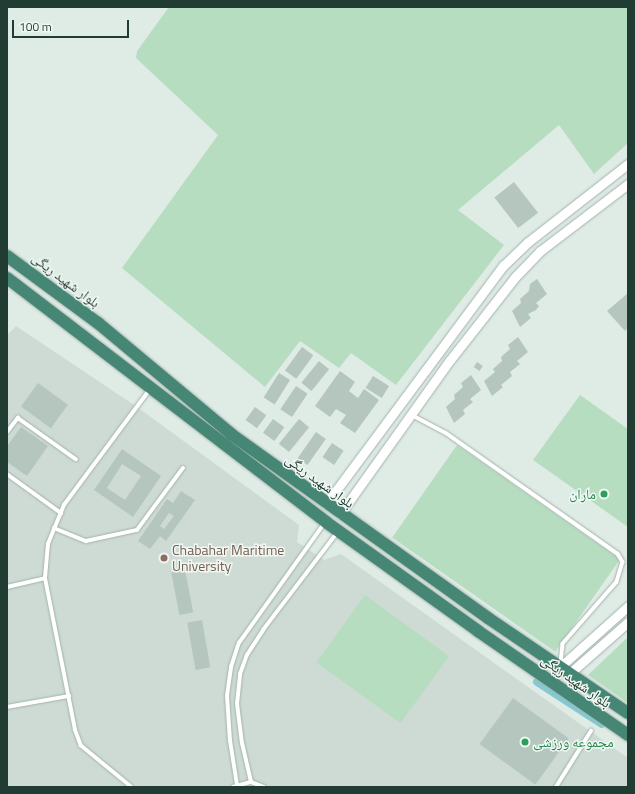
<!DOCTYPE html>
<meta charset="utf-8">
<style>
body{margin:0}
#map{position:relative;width:635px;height:794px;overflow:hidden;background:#dfebe5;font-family:"Titillium Web","Noto Naskh Arabic",sans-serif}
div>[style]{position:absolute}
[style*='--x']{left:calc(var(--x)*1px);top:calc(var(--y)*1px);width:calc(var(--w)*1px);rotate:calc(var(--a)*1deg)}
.built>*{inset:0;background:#cedbd4}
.green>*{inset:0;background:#b7ddc0;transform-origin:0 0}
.canal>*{height:8px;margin:-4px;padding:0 4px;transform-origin:4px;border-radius:4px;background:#85c9d3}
.building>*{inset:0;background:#b5c6be;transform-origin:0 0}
.roads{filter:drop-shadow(0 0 1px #a2b3ac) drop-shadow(0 0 1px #a2b3ac)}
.service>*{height:3.5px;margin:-1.75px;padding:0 1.75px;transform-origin:1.75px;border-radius:1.75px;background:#fff}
.tertiary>*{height:9px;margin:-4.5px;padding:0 4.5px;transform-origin:4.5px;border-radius:4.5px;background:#fff}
.trunk>*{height:12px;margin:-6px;padding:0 6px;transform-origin:6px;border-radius:6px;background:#468675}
.dots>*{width:11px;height:11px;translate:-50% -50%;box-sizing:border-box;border:2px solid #f0f8f3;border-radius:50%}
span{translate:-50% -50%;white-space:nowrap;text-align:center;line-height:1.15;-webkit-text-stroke:3px #f0f8f3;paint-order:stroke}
.street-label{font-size:14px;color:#203c33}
.leisure-label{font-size:14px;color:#27864d}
.right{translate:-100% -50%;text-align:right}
.left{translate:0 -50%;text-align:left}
.education-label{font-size:14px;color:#785e54}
.frame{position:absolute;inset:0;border:8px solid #203c33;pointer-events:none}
.scale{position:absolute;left:12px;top:20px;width:117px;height:18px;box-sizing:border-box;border:2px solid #203c33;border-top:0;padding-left:5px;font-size:12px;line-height:14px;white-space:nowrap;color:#203c33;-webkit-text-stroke:3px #f0f8f3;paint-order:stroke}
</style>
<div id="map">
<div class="built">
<i style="clip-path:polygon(16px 326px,137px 407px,299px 525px,297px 542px,324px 560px,341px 554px,628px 758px,628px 787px,7px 787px,7px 335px)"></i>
</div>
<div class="green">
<i style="clip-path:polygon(169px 7px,628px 7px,628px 143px,594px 174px,559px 125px,458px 210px,504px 245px,396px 385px,351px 353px,339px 368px,300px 341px,265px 387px,122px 268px,218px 135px,136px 58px,137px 51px)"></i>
<i style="clip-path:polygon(580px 395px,628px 429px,628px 527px,533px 460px)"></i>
<i style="left:457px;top:445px;width:199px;height:113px;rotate:35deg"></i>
<i style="left:365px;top:595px;width:104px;height:83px;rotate:36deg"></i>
<i style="clip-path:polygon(628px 637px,628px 703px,588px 675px)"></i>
</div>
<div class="canal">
<i style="--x:537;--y:682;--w:77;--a:32.9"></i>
</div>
<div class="building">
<i style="left:514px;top:182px;width:39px;height:25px;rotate:52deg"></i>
<i style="clip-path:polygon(537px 279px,547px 294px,536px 303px,539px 306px,536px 310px,528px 314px,531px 318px,520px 327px,512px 311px,521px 303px,520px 299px,529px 291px,530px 284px)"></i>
<i style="clip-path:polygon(628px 293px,628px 328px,625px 331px,607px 311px)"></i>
<i style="clip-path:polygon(518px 337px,528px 352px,517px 361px,520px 364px,510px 372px,512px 376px,501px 385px,503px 387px,492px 396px,484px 381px,495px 372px,493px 369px,502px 361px,501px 357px,510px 349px,508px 345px)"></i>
<i style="left:302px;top:347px;width:14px;height:29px;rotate:36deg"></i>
<i style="left:319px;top:361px;width:13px;height:28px;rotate:39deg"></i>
<i style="left:477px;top:362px;width:7px;height:6px;rotate:34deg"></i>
<i style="clip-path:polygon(340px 371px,355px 382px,349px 391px,358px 398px,364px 389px,379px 400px,355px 433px,340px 423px,346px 415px,336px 409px,330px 417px,315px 406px)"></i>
<i style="left:279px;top:373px;width:13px;height:29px;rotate:32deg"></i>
<i style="clip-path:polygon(471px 375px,481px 390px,470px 399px,473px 402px,463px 410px,465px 414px,454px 423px,446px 407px,455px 399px,454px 395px,463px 387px,461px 383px)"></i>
<i style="left:373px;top:376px;width:19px;height:14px;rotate:32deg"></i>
<i style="left:38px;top:383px;width:37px;height:29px;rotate:36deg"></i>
<i style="left:296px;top:386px;width:14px;height:28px;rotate:34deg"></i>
<i style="left:255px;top:407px;width:14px;height:16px;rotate:36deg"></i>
<i style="left:273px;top:419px;width:14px;height:17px;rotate:36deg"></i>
<i style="left:299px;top:419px;width:13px;height:32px;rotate:39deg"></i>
<i style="clip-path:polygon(21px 427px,48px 446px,27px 476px,7px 462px,7px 446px)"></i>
<i style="left:316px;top:432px;width:12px;height:32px;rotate:35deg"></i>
<i style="left:332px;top:443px;width:14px;height:17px;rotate:34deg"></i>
<i style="clip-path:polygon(evenodd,122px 449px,161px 476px,133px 517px,94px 490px,122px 449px,122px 464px,141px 476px,125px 500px,107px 488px,122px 464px)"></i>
<i style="clip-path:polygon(evenodd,181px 491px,195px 500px,166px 541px,160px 536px,150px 549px,138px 541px,167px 499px,173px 503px,181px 491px,169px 513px,174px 516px,164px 529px,160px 526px,169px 513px)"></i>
<i style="left:185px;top:570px;width:43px;height:14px;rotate:79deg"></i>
<i style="left:202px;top:620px;width:48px;height:15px;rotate:80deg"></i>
<i style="left:513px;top:698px;width:69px;height:57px;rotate:36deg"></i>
</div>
<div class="roads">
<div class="service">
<i style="--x:412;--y:415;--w:38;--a:28"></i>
<i style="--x:446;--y:433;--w:210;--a:35.1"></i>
<i style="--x:618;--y:554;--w:9;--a:58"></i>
<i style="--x:623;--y:562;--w:21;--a:107"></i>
<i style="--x:617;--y:582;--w:82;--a:131.1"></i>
<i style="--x:563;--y:644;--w:20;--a:96"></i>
<i style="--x:7;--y:432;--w:18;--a:-52"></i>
<i style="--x:18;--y:418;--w:71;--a:35.3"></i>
<i style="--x:7;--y:474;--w:67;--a:35.8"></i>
<i style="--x:54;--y:528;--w:35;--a:22"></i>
<i style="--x:86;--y:541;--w:52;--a:-12.2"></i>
<i style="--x:137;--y:530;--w:77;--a:-53.4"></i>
<i style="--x:7;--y:587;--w:39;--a:-13"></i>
<i style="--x:7;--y:707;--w:63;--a:-10.1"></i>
<i style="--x:251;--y:782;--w:39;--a:-103"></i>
<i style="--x:242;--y:744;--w:40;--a:-97.1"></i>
<i style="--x:237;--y:704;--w:30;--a:-84"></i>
<i style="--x:240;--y:674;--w:20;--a:-70"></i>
<i style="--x:247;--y:655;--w:30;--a:-57"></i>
<i style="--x:263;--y:630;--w:122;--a:-52.7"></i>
<i style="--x:237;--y:785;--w:45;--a:-99"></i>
<i style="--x:230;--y:741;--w:45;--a:-93.8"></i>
<i style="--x:227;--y:696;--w:29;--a:-82"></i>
<i style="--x:231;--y:667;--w:25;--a:-72"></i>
<i style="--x:239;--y:643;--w:146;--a:-54.5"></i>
<i style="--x:131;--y:787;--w:65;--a:-140.6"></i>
<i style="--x:81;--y:746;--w:17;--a:-111"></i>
<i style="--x:75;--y:730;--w:155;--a:-101.2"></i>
<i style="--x:45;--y:578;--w:34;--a:-85"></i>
<i style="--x:48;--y:544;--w:42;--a:-67.7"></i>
<i style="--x:64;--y:505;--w:144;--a:-53.4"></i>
<i style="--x:233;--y:787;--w:19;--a:-16"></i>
<i style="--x:251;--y:782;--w:14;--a:21"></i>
<i style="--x:556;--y:787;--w:66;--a:-58"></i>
</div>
<div class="tertiary">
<i style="--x:326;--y:504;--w:297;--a:-53.4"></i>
<i style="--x:503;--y:266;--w:35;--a:-44"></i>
<i style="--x:528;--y:242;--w:127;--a:-38"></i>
<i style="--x:340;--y:514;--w:189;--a:-54.5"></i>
<i style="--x:450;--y:360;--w:105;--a:-51.9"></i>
<i style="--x:515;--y:277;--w:36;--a:-46"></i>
<i style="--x:540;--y:251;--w:111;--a:-37.3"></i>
<i style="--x:561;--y:666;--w:90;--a:-41.8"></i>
<i style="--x:570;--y:673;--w:77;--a:-41.3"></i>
</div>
<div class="trunk">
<i style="--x:7;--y:256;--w:113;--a:36.4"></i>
<i style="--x:98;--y:323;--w:173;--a:39.8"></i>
<i style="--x:231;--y:434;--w:316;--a:35.6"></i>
<i style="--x:488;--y:618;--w:169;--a:34.2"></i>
<i style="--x:7;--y:278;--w:402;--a:37.4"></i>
<i style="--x:326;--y:522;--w:187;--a:35.6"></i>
<i style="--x:478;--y:631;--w:183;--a:34.7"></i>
</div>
</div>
<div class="dots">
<i style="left:604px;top:494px;background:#2e9e5b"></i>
<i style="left:164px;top:558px;background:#8d6e63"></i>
<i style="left:525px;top:742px;background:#2e9e5b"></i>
</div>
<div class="street-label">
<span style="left:66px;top:280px;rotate:37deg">بلوار شهید ریگی</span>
<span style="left:320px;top:481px;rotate:36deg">بلوار شهید ریگی</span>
<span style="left:576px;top:681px;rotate:35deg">بلوار شهید ریگی</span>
</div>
<div class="leisure-label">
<span class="right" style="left:596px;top:494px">ماران</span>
<span class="left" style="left:533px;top:742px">مجموعه ورزشی</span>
</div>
<div class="education-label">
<span class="left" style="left:172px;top:558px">Chabahar Maritime<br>University</span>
</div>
<div class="frame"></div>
<div class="scale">100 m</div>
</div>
